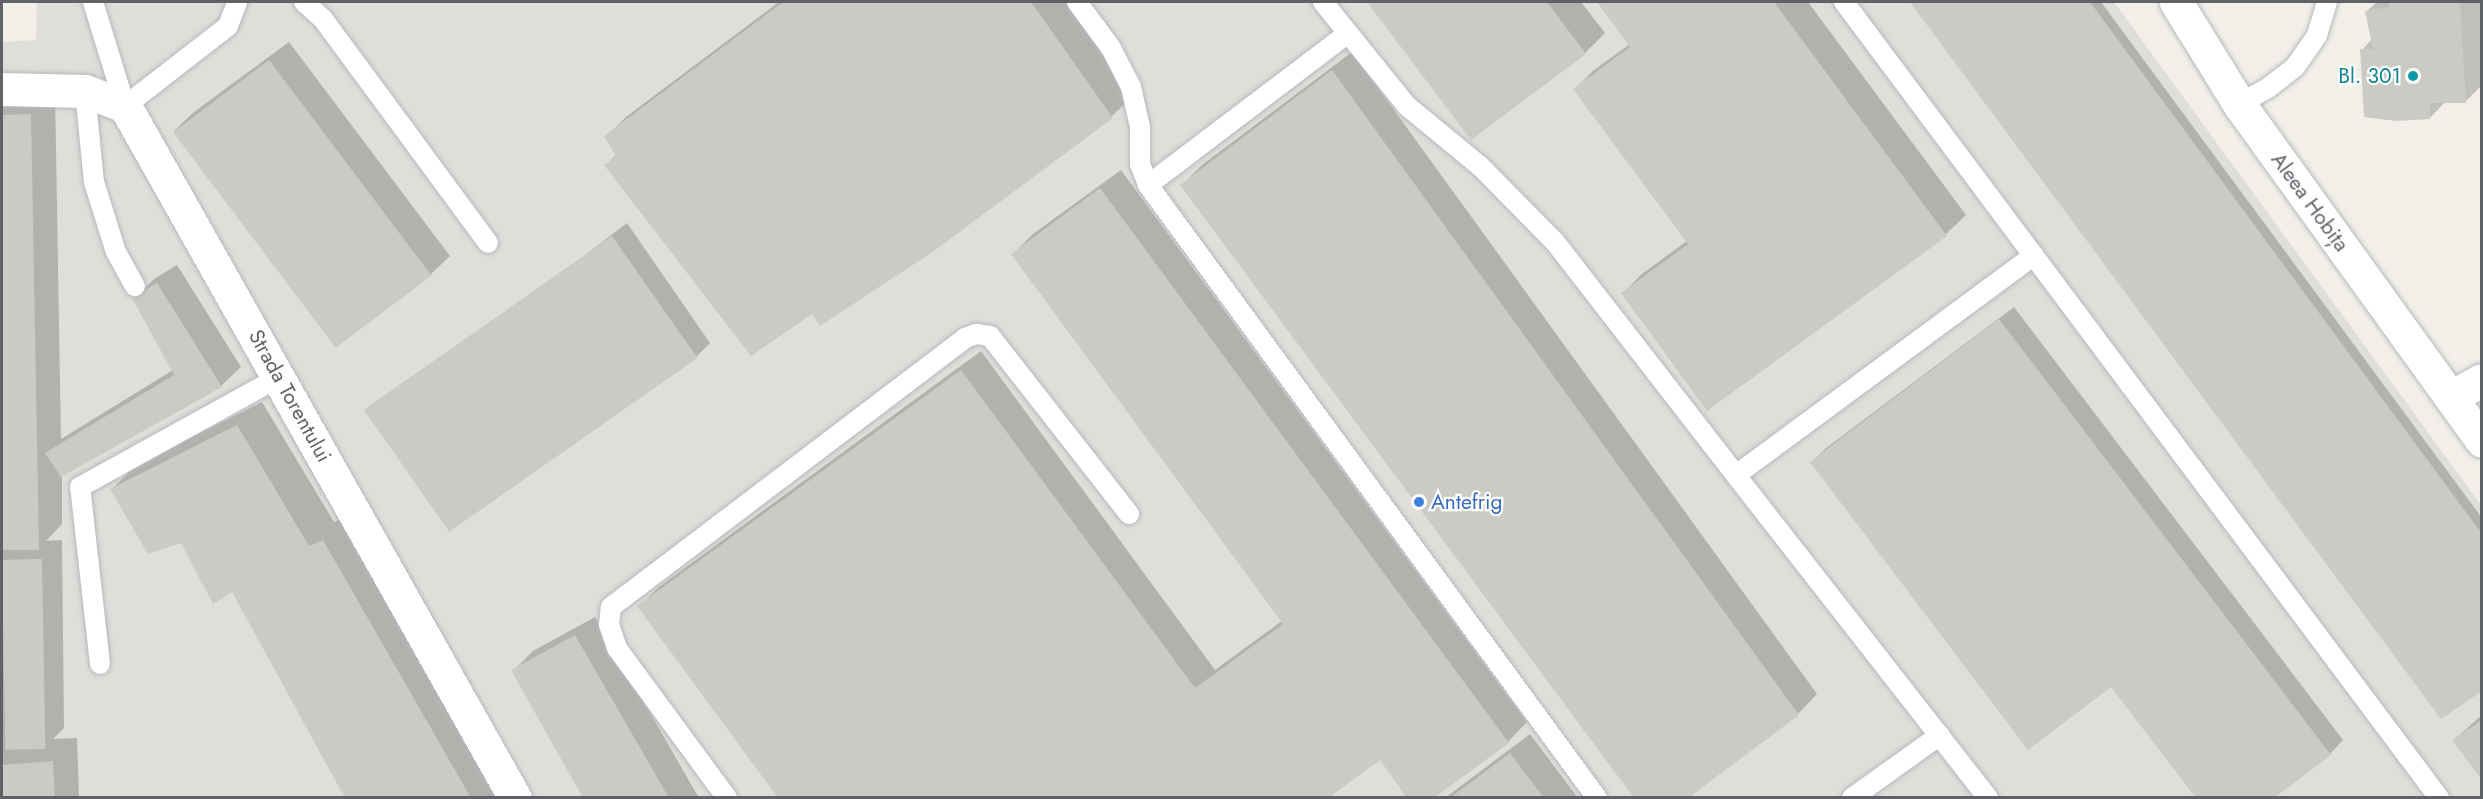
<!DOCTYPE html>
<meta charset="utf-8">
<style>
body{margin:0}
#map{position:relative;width:2483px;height:799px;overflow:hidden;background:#f1efe8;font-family:Jost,sans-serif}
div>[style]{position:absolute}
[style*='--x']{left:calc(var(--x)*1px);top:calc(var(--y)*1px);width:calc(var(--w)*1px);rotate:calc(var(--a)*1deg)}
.industrial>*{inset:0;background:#e0deda}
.shadow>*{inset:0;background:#0003}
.building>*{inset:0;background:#cccac5;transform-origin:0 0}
.roads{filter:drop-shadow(0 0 2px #b5b8bc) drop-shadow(0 0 2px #b5b8bc)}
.service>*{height:20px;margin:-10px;padding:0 10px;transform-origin:10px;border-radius:10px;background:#fff}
.minor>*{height:33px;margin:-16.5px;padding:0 16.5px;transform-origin:16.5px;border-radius:16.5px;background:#fff}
.tertiary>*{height:33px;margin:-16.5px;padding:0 16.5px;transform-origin:16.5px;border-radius:16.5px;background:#fff}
.dots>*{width:16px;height:16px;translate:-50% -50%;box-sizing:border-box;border:3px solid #fff;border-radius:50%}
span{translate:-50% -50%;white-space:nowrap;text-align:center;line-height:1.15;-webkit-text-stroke:4.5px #fff;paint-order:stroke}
.culture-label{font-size:21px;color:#0d838f}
.right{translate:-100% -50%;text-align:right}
.street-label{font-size:21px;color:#5f6368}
.shop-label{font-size:21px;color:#366cbe}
.left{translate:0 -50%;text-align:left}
.frame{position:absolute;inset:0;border:3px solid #5f6368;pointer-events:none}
</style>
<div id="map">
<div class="industrial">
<i style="clip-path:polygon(37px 2px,2114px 2px,2481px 505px,2481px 797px,2px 798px,2px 42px,36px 40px)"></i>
</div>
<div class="shadow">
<i style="clip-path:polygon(779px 2px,1065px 2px,1132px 97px,1112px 116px,933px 250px,812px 312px,606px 165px,617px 154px,606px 137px,626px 117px)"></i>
<i style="clip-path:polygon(1369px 2px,1581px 2px,1605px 33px,1585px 53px,1471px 138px)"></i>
<i style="clip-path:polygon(1598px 2px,1808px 2px,1966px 215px,1946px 234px,1708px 409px,1623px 293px,1642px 274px,1687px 241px,1575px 89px,1594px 70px,1630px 44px)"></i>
<i style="clip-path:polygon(1911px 2px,2101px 2px,2482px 518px,2482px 689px,2441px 717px)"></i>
<i style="clip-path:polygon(2377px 2px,2482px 2px,2482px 85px,2465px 102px,2446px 101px,2430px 118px,2362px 50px,2372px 39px,2367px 11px)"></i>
<i style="clip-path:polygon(289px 42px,450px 256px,430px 275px,174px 131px,194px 112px)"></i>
<i style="clip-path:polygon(1352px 52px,1817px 694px,1798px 714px,1182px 185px,1202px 165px)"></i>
<i style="clip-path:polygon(55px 90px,61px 439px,173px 370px,134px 299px,154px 279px,177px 265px,241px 367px,221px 386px,62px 475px,62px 524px,46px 541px,62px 540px,64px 728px,53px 739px,77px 738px,79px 798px,2px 798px,2px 91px)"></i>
<i style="clip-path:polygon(1121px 170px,1527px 722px,1508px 742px,1380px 758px,639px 606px,659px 587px,981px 351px,1215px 670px,1282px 621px,1013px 254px,1033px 234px)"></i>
<i style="clip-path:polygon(627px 223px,710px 343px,696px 357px,374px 421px,388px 407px)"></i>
<i style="clip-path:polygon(2014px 307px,2343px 740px,2330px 754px,2112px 685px,1812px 462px,1825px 449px)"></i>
<i style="clip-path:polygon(262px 402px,334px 522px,348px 516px,509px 798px,347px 798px,233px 590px,182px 541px,112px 489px,136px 465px)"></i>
<i style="clip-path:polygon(595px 617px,699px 798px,585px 798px,513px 671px,533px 651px)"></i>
<i style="clip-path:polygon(2482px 715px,2482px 777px,2454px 740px)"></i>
<i style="clip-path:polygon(1530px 734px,1578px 798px,1445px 798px)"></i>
</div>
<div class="building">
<i style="clip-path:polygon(783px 2px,1031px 2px,1113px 118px,934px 251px,820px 326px,812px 314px,751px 356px,604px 165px,616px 156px,604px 136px)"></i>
<i style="clip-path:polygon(1367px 2px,1547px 2px,1586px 54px,1471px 140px)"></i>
<i style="clip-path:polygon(1597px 2px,1774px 2px,1947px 236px,1707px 411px,1621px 293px,1688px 244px,1573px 89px,1630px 47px)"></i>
<i style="clip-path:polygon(1910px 2px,2090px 2px,2482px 534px,2482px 691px,2441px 719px)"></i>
<i style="clip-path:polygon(2389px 2px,2460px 2px,2466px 103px,2430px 103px,2430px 119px,2396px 121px,2364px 117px,2360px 49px,2373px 49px,2365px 11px,2389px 7px)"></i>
<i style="left:269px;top:60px;width:270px;height:120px;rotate:53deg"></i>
<i style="clip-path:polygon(1332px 70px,1799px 715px,1688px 798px,1634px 798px,1180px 185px)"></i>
<i style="clip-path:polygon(31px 114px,39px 550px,2px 550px,2px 115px)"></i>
<i style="clip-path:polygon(1100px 188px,1509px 743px,1434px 798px,1407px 798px,1380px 760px,1328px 798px,778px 798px,637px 606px,961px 370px,1195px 688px,1283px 624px,1011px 254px)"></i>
<i style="left:612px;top:236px;width:149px;height:303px;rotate:55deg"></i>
<i style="clip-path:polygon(157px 283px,222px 387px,61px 477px,45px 453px,174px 375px,132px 298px)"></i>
<i style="clip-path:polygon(1999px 319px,2331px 755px,2274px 798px,2196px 798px,2111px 687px,2028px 750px,1810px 462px)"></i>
<i style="clip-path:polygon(237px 425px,309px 546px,323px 540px,471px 798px,345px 798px,232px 592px,213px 604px,181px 543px,148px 554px,110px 489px)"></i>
<i style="left:42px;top:559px;width:190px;height:40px;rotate:89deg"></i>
<i style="clip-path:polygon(575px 635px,669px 798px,583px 798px,511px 670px)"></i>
<i style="clip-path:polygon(2482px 720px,2482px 780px,2452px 740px)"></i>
<i style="clip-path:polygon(1510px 753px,1544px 798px,1450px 798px)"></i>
<i style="clip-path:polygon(53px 761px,55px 798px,2px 798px,2px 765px)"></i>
</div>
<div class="roads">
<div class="service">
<i style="--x:93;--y:2;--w:109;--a:72.9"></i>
<i style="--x:125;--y:106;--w:130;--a:-37.8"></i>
<i style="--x:228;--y:26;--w:26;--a:-69"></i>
<i style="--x:304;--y:2;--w:25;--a:42"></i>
<i style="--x:323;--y:19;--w:278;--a:53.6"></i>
<i style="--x:1077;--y:2;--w:57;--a:53.5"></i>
<i style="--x:1111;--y:48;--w:44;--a:62.9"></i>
<i style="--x:1131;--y:87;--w:41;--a:77.3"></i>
<i style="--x:1140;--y:127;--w:37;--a:90"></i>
<i style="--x:1140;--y:164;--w:22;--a:69"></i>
<i style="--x:1148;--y:185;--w:760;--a:53.78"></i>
<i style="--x:1323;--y:2;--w:134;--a:51.1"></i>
<i style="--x:1407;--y:106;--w:94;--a:39.4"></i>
<i style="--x:1480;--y:166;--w:107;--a:45.4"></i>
<i style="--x:1555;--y:242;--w:295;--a:52.2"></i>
<i style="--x:1844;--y:2;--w:994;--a:53.22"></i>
<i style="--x:85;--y:91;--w:91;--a:84.4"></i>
<i style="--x:94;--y:182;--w:73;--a:72.6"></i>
<i style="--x:116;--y:252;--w:39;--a:61"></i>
<i style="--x:2239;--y:104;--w:33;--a:-29"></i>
<i style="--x:2268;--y:88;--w:34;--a:-38"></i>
<i style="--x:2295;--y:67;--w:39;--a:-55"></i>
<i style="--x:2317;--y:35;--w:34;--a:-73"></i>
<i style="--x:1148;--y:185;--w:250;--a:-37.2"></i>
<i style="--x:100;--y:664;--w:178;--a:-96.4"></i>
<i style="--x:80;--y:487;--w:227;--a:-28.9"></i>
<i style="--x:727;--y:798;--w:186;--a:-126.3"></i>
<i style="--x:617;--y:648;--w:24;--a:-109"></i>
<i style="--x:609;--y:625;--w:18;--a:-84"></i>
<i style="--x:611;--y:607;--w:445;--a:-37.2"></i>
<i style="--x:965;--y:338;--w:12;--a:-20"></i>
<i style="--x:976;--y:334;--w:14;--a:8"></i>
<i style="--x:990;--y:336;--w:226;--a:52"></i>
<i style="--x:1852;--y:798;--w:108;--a:-35.6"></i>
<i style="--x:1988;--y:798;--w:410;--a:-128"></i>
<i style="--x:1736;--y:475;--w:370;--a:-36.4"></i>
</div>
<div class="minor">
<i style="--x:2176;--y:2;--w:120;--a:58.3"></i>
<i style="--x:2239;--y:104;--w:415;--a:54.2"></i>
<i style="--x:2451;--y:397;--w:35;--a:-29"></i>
</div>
<div class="tertiary">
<i style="--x:2;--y:89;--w:83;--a:1.4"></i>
<i style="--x:85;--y:91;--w:43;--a:20.6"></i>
<i style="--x:125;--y:106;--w:794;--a:60.6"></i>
</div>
</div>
<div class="dots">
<i style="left:2413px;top:76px;background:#0f9aa8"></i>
<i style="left:1419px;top:502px;background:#3f7fe0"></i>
</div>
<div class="culture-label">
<span class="right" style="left:2401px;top:76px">Bl. 301</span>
</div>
<div class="street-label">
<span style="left:2310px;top:202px;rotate:54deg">Aleea Hobița</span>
<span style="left:290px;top:396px;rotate:61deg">Strada Torentului</span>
</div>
<div class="shop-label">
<span class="left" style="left:1431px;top:502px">Antefrig</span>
</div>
<div class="frame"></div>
</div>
